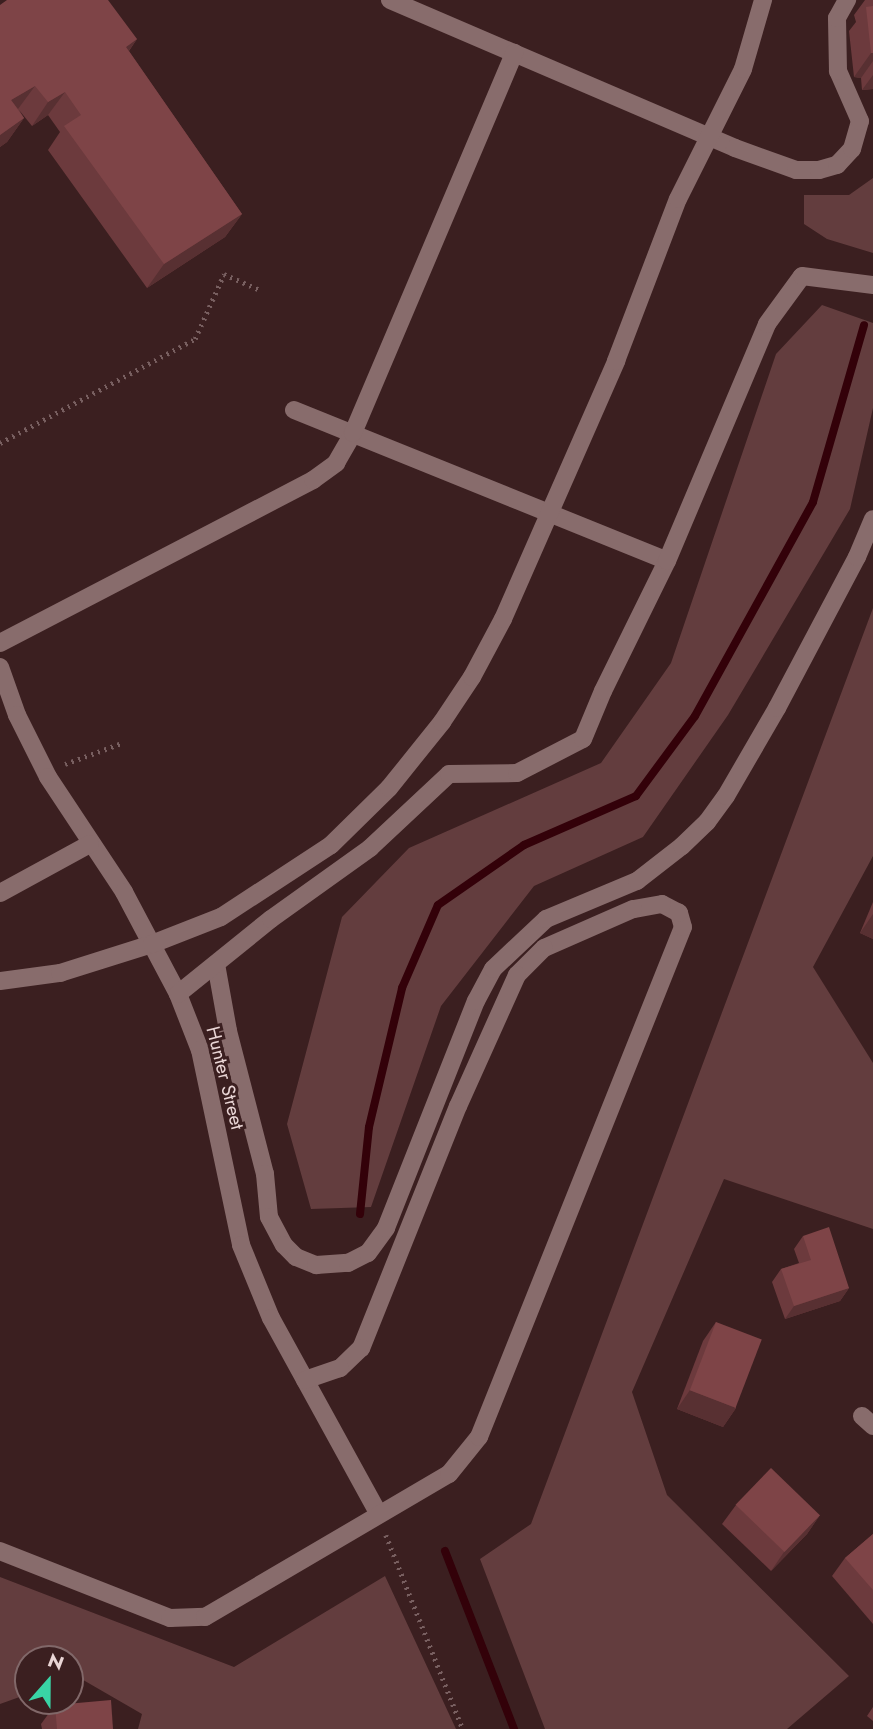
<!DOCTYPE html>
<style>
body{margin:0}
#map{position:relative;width:873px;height:1729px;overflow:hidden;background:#3b1f20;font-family:Jost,sans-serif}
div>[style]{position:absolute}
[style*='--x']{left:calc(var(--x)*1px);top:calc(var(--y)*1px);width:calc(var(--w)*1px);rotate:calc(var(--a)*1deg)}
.green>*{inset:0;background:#633d3e}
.stream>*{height:8px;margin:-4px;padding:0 4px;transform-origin:4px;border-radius:4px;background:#330109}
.path>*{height:4.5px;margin-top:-2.25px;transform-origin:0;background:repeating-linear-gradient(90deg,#785f60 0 2px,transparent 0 7px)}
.minor>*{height:18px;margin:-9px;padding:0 9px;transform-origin:9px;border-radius:9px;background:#886c6c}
.wall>*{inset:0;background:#6c3a3d}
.shaded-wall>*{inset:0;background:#583032}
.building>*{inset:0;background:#7e4447;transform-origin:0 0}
span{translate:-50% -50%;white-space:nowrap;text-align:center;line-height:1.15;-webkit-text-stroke:6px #3b1f20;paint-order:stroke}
.street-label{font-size:19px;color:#ead6d6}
.north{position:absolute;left:14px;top:1645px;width:70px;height:70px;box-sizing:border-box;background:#3b1f20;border:2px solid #816869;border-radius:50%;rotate:21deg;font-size:19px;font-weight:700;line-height:28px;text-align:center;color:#ead6d6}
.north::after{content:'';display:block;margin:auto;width:24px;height:32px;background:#39d4a5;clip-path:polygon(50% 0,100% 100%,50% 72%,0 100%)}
</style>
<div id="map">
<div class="green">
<i style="clip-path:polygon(873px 178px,873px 253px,827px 239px,804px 224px,804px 195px,849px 195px)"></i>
<i style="clip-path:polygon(822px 305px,873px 323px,873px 408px,850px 509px,728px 715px,643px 837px,534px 886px,441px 1006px,371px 1207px,311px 1209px,287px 1124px,342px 917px,409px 848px,601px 763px,671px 663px,776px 354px)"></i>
<i style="clip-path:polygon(873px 608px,873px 856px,813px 967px,873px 1063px,873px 1229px,724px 1179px,632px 1392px,667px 1495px,849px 1676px,787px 1729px,545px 1729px,480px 1559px,531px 1524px)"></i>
<i style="clip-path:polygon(385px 1576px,456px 1729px,138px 1729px,142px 1714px,78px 1677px,70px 1680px,70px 1659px,28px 1659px,28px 1694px,0 1704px,0 1577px,234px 1667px)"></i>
</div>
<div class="stream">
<i style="--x:360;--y:1214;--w:87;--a:-84.1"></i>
<i style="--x:369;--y:1127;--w:143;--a:-76.6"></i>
<i style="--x:402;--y:988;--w:90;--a:-66.6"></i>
<i style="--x:438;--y:905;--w:105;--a:-34.9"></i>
<i style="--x:524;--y:845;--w:122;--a:-23.6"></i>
<i style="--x:636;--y:796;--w:99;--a:-53.6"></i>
<i style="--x:695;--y:716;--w:244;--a:-61.1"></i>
<i style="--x:813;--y:502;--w:184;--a:-73.9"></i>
<i style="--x:445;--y:1551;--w:191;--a:68.8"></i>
</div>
<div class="path">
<i style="--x:0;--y:443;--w:221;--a:-28.1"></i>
<i style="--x:195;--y:339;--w:71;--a:-66"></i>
<i style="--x:224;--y:274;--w:39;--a:24"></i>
<i style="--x:65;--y:764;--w:61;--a:-20.2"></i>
<i style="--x:386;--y:1535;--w:209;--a:68.4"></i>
</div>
<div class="minor">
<i style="--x:390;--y:0;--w:375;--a:23.2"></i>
<i style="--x:735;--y:148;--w:65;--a:19.8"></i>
<i style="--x:796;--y:170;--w:23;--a:0"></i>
<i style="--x:819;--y:170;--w:19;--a:-16"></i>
<i style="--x:837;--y:165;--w:22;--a:-47"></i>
<i style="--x:852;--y:149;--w:29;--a:-74"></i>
<i style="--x:860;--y:121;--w:55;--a:-113.7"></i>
<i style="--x:838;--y:71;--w:53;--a:-91.1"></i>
<i style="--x:837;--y:18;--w:21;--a:-61"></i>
<i style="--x:294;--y:410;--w:402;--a:22"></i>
<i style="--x:0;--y:643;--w:353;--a:-27.5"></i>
<i style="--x:313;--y:480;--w:29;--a:-36"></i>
<i style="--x:336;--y:463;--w:34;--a:-60"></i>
<i style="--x:353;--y:433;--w:413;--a:-67"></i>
<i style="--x:0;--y:667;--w:51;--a:70.5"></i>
<i style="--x:17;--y:715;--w:69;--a:63.4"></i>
<i style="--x:48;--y:777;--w:138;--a:56.5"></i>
<i style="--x:124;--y:892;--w:115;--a:62.1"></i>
<i style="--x:178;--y:994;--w:60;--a:68.6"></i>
<i style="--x:200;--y:1050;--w:199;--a:78.1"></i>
<i style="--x:241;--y:1245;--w:79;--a:67.7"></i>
<i style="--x:271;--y:1318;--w:222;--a:61.2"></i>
<i style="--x:0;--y:893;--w:102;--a:-28.6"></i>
<i style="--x:216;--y:964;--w:68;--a:79.8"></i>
<i style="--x:228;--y:1031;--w:148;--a:75.5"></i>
<i style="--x:265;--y:1174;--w:43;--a:84.7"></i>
<i style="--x:269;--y:1217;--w:32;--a:62"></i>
<i style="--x:284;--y:1245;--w:17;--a:45"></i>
<i style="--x:296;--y:1257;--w:22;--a:22"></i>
<i style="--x:316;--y:1265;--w:32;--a:-4"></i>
<i style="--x:348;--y:1263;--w:22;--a:-27"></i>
<i style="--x:368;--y:1253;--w:31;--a:-54"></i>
<i style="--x:386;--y:1228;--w:244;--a:-68.4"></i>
<i style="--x:476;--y:1001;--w:36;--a:-62"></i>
<i style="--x:493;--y:969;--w:73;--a:-43.3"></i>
<i style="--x:546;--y:919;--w:99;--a:-22.7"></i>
<i style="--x:637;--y:881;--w:57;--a:-37.9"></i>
<i style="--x:682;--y:846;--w:35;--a:-44"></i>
<i style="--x:707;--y:822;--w:32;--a:-54"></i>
<i style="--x:726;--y:796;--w:102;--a:-59.9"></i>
<i style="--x:777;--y:708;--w:171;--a:-62.1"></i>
<i style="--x:857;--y:557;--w:41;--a:-67.2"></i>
<i style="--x:0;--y:981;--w:61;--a:-7.6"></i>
<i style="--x:60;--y:973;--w:96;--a:-17.5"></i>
<i style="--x:152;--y:944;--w:74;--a:-21.4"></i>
<i style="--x:221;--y:917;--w:131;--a:-33.2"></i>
<i style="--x:331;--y:845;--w:81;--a:-44.5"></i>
<i style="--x:389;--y:788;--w:85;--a:-51.2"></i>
<i style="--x:442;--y:722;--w:54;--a:-56.3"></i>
<i style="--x:472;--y:677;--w:66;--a:-61.9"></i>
<i style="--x:503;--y:619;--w:282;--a:-66.3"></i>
<i style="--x:616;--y:361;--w:173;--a:-69.1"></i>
<i style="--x:678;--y:199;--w:145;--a:-63.4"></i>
<i style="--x:743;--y:69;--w:72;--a:-73.8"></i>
<i style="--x:178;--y:994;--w:119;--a:-38.9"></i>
<i style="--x:271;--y:919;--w:122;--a:-35.6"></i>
<i style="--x:370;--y:848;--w:108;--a:-43.1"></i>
<i style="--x:449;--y:774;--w:68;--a:-0.8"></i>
<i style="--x:517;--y:773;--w:74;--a:-27.3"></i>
<i style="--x:583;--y:739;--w:52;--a:-67.4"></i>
<i style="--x:603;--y:691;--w:145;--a:-63.8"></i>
<i style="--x:667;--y:561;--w:257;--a:-67.1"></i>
<i style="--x:767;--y:324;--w:59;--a:-53.9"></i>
<i style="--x:802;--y:276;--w:72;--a:7.2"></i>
<i style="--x:862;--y:1416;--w:15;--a:42"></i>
<i style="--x:0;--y:1551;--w:183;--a:21.5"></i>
<i style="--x:170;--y:1618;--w:35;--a:-2"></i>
<i style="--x:205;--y:1617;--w:283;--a:-30.4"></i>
<i style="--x:449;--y:1474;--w:48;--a:-51"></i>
<i style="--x:479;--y:1437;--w:549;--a:-68.2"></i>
<i style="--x:683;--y:927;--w:15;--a:-106"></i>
<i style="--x:679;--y:913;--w:19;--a:-152"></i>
<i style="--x:662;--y:904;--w:29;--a:170"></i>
<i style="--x:633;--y:909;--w:97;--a:156.3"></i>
<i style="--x:544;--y:948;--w:38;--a:135"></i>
<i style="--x:517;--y:975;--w:144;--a:114.2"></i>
<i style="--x:458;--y:1106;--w:261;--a:111.8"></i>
<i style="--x:361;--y:1348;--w:29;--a:136"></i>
<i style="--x:340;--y:1368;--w:37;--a:161"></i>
</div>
<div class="wall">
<i style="clip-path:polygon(865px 0,873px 0,873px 89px,862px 90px,861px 78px,854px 77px,849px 31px,856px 22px,854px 15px)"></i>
<i style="clip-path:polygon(0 5px,137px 39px,129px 51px,242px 214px,225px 237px,147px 288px,48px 150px,60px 132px,48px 115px,32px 126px,19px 110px,24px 118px,7px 142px,0 147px)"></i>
<i style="clip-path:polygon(873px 902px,873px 939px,860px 933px)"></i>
<i style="clip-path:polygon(803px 1236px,849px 1288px,840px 1301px,785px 1319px,772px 1282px,781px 1269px,799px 1263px,794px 1249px)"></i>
<i style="clip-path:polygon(716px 1322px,736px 1408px,723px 1427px,677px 1409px,703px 1341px)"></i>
<i style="clip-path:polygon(736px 1505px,820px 1515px,807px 1534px,771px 1571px,722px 1524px)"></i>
<i style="clip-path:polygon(873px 1534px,873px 1624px,832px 1576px,845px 1558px)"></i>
<i style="clip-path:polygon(55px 1705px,113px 1729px,42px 1729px,41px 1724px)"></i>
<i style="clip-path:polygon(873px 1707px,873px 1721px,867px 1716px)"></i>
</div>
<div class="shaded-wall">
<i style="clip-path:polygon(137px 39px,120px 63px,126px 47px)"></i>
<i style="clip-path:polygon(871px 53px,873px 53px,873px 61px,861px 78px,854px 77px)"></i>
<i style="clip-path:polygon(873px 75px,873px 89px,862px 90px)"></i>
<i style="clip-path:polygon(35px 86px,18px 109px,11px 100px)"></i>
<i style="clip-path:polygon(65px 92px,48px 115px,32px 126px,48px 102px)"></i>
<i style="clip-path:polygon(24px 118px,7px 142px,0 147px,0 135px)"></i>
<i style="clip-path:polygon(242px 214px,225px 237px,147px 288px,164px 264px)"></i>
<i style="clip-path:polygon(873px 914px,873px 939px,860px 933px)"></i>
<i style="clip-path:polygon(849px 1288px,840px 1301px,785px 1319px,794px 1306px)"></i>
<i style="clip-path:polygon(690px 1390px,736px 1408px,723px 1427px,677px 1409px)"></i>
<i style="clip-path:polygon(820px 1515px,807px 1534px,771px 1571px,784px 1552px)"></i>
</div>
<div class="building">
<i style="clip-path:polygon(7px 0,108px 0,137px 39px,126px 47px,242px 214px,164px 264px,64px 126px,81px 115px,65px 92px,48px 102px,35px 86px,11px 100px,24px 118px,0 135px,0 5px)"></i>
<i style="clip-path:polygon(873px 6px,873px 53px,871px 53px,866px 7px)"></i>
<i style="clip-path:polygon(829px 1227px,849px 1288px,794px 1306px,781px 1269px,811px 1260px,803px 1236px)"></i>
<i style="left:716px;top:1322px;width:49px;height:73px;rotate:21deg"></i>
<i style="left:771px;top:1468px;width:68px;height:51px;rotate:44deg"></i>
<i style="clip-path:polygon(873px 1534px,873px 1590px,845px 1558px)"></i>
<i style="clip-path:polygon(111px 1700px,113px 1729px,57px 1729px,55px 1705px)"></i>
</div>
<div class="street-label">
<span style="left:225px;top:1078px;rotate:76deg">Hunter Street</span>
</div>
<div class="north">N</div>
</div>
